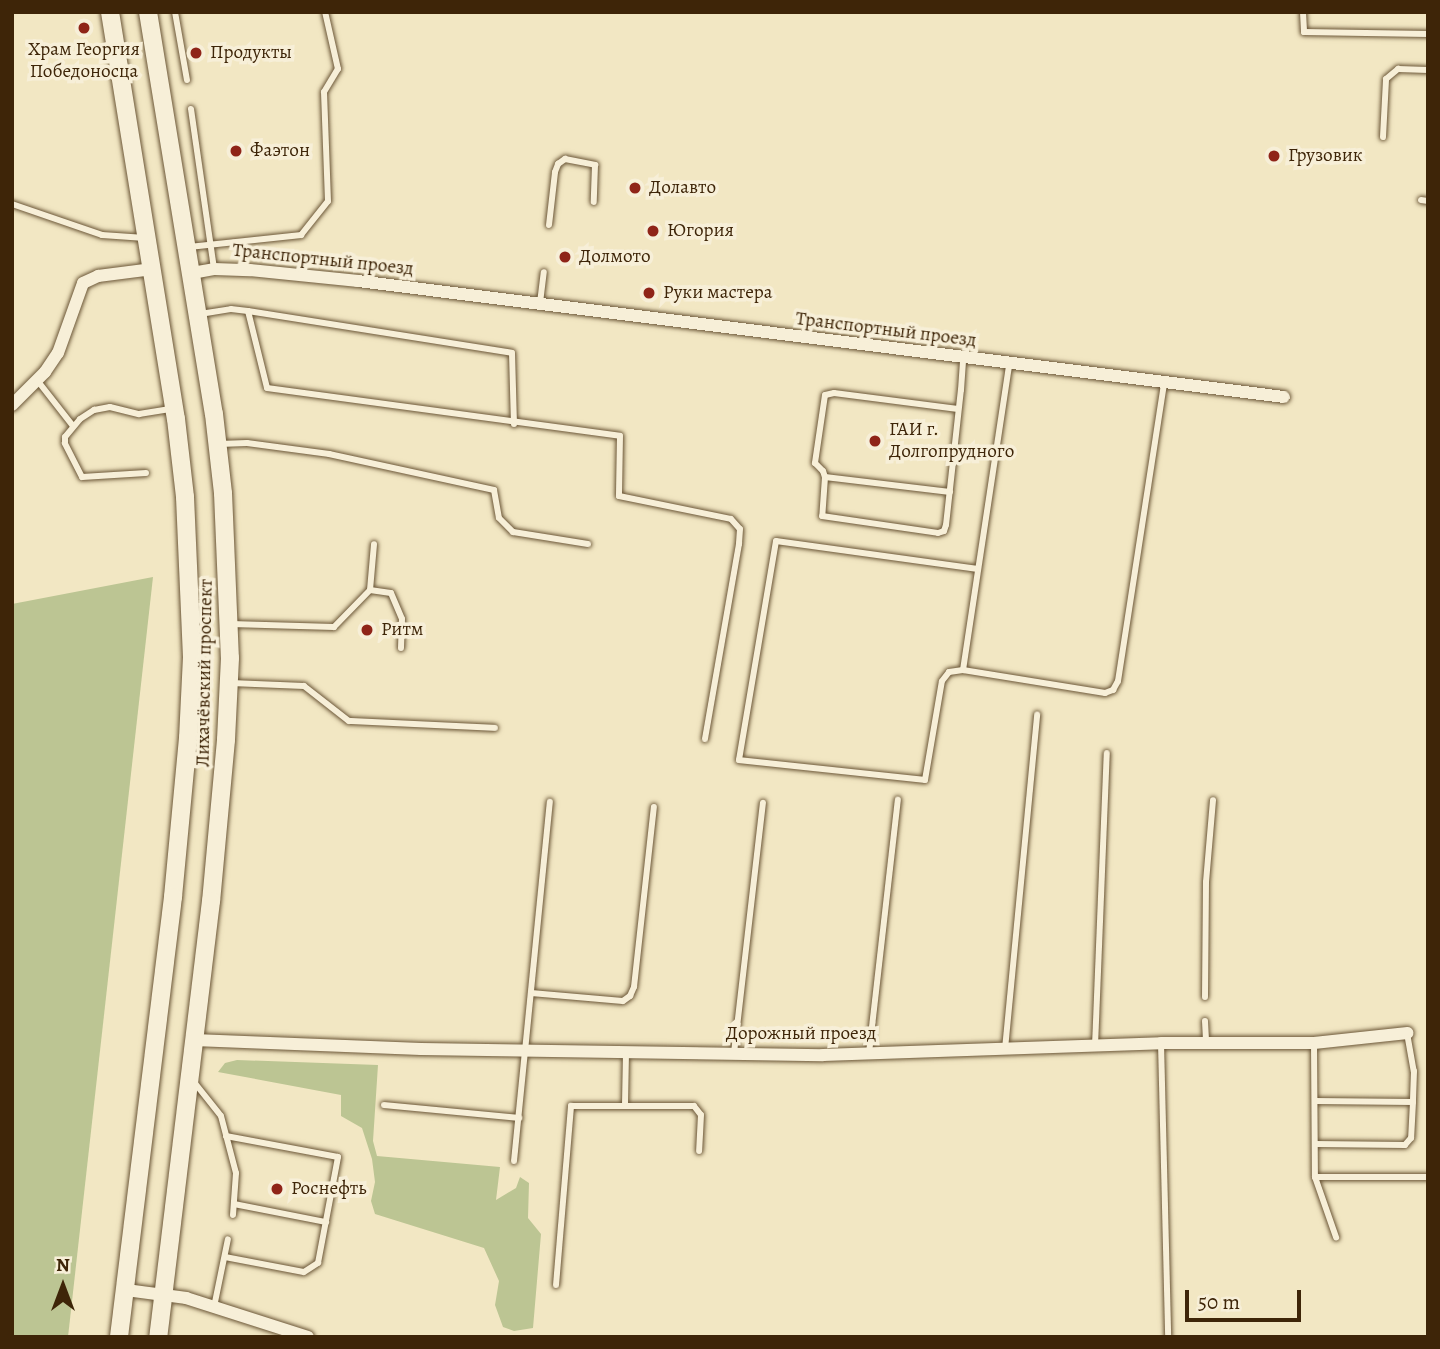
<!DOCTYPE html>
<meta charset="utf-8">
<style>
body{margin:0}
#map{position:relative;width:1440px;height:1349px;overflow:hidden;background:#f2e7c3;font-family:Alegreya,serif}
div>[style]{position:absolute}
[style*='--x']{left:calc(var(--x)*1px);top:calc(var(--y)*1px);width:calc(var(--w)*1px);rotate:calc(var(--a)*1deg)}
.green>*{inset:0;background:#bcc593}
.roads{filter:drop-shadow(0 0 2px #6b5637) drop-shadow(0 0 2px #6b5637)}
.lane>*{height:6px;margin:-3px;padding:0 3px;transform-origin:3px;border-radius:3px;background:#f7efd8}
.street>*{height:12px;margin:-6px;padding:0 6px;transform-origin:6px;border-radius:6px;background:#f7efd8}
.secondary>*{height:18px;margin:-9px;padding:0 9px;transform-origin:9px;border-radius:9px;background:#f7efd8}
.dots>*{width:19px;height:19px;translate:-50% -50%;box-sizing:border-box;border:4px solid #f7efd8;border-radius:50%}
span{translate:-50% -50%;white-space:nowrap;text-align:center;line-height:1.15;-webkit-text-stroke:7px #f7efd8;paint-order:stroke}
.poi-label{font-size:19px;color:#3e2508}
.left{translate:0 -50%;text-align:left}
.street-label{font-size:19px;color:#3e2508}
.frame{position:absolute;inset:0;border:14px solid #3e2508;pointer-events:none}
.north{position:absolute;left:28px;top:1251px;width:70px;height:70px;-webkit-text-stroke:5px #f7efd8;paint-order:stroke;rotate:0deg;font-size:19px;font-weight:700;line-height:28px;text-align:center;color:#3e2508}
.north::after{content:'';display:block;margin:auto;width:24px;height:32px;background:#3e2508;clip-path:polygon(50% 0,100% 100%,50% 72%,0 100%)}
.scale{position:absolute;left:1185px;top:1290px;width:116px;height:32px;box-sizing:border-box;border:4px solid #3e2508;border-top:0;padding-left:9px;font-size:21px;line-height:24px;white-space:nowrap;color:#3e2508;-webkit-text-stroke:5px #f7efd8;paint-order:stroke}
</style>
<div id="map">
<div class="green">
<i style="clip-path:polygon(153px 577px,68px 1337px,12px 1337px,12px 604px)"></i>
<i style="clip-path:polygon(237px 1060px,378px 1065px,373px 1141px,377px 1156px,500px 1167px,496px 1200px,516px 1188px,520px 1177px,529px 1183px,528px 1218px,541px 1234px,533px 1328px,514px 1331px,503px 1327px,495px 1305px,499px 1281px,484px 1248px,375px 1214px,371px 1201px,375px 1182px,372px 1159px,362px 1128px,341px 1116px,341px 1095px,218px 1072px,225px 1063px)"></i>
</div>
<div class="roads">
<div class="lane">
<i style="--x:175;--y:12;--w:69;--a:80"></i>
<i style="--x:1303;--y:12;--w:20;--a:87"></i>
<i style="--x:1304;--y:32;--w:124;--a:0.9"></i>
<i style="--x:191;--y:109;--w:162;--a:81.8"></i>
<i style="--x:1383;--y:137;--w:58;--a:-87"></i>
<i style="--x:1386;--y:79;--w:16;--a:-40"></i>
<i style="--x:1398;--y:69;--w:30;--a:2"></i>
<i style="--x:1421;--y:200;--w:7;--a:8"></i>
<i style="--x:12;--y:204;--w:95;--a:19"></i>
<i style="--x:102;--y:235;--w:43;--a:4"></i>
<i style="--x:549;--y:225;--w:53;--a:-83.5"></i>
<i style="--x:555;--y:172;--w:9;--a:-69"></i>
<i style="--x:558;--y:164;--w:9;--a:-36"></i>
<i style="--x:565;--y:159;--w:31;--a:11"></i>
<i style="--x:595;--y:165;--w:37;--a:92"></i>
<i style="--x:189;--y:247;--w:113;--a:-6.1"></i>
<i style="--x:301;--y:235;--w:43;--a:-51.5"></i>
<i style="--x:328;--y:201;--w:109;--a:-92.1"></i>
<i style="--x:324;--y:92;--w:27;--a:-59"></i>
<i style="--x:338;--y:69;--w:58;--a:-102.8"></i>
<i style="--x:540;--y:303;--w:31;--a:-83"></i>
<i style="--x:248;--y:311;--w:79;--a:76.1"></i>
<i style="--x:267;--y:388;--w:356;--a:7.7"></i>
<i style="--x:620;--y:436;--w:60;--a:91"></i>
<i style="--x:619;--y:496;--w:114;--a:11.6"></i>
<i style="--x:731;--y:519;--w:13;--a:48"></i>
<i style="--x:740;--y:529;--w:15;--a:94"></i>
<i style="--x:739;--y:544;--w:198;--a:99.9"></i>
<i style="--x:200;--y:314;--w:31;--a:-9"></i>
<i style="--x:231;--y:309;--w:17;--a:7"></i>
<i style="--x:248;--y:311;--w:267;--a:9"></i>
<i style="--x:512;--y:353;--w:71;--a:88.4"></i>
<i style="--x:37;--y:380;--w:58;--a:52"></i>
<i style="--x:958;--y:409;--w:125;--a:-172.6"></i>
<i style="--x:834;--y:393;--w:9;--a:167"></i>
<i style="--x:825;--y:395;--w:69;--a:98.4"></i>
<i style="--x:815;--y:463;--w:11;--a:45"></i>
<i style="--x:823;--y:471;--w:6;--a:72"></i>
<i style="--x:825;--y:477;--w:39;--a:94"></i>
<i style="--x:822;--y:516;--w:117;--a:8.3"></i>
<i style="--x:938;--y:533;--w:6;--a:-18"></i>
<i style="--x:944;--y:531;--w:6;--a:-72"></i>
<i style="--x:946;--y:525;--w:136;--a:-83.7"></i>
<i style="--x:961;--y:390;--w:31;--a:-86"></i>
<i style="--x:219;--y:444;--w:28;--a:-2"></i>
<i style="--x:247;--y:443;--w:83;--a:7.6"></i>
<i style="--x:329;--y:454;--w:169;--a:12.3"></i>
<i style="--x:494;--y:490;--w:28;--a:80"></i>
<i style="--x:499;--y:518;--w:20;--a:45"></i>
<i style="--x:513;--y:532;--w:76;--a:9.1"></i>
<i style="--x:146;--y:473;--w:64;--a:176.4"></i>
<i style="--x:82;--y:477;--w:38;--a:-117"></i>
<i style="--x:65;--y:443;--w:6;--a:-90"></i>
<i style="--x:65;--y:437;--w:23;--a:-50"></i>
<i style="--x:80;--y:419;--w:17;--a:-33"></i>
<i style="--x:94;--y:410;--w:16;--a:-11"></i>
<i style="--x:110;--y:407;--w:30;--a:14"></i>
<i style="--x:139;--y:414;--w:33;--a:-9"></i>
<i style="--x:825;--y:477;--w:126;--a:6.8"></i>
<i style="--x:978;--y:569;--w:204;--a:-172.1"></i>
<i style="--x:776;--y:541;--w:222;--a:99.6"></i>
<i style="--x:739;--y:760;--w:187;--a:6.1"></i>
<i style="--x:925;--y:780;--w:100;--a:-80.3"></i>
<i style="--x:942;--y:681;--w:11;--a:-52"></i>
<i style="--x:949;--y:672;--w:14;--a:-8"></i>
<i style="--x:963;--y:670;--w:144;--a:9.2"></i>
<i style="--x:1105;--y:693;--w:9;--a:-21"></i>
<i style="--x:1113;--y:690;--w:10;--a:-61"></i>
<i style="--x:1118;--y:681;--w:302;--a:-81.2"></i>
<i style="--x:370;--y:590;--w:21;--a:8"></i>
<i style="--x:391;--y:593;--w:28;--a:67"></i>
<i style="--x:402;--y:619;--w:29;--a:92"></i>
<i style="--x:231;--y:624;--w:103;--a:1.7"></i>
<i style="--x:334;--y:627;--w:52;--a:-45.8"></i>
<i style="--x:370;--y:590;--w:46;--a:-85"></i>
<i style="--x:963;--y:670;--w:308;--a:-81.4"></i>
<i style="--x:231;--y:683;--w:73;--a:2.4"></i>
<i style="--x:304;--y:686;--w:57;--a:37.9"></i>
<i style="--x:349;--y:721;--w:146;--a:2.7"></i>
<i style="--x:531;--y:993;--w:92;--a:5"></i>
<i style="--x:623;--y:1001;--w:9;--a:-36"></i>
<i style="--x:630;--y:996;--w:10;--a:-66"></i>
<i style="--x:634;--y:987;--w:181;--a:-83.7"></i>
<i style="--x:1205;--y:997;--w:115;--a:-89.5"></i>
<i style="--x:1206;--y:882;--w:82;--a:-85.1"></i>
<i style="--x:1205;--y:1021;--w:22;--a:87"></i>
<i style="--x:1407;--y:1033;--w:39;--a:80"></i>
<i style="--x:1414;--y:1071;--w:31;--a:92"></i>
<i style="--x:1161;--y:1043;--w:294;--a:88.6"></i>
<i style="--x:1314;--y:1043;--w:134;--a:89.6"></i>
<i style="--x:1315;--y:1177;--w:64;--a:70.7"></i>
<i style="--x:1095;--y:1046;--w:293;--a:-87.7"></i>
<i style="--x:1005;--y:1049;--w:336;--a:-84.5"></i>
<i style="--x:734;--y:1053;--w:252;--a:-83.4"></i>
<i style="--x:869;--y:1053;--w:255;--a:-83.5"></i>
<i style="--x:194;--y:1082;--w:43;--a:51.5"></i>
<i style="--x:221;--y:1116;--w:59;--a:75.3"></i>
<i style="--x:236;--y:1173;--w:42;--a:94.1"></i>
<i style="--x:1315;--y:1101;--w:98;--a:0.6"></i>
<i style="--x:1413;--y:1102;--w:36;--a:93"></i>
<i style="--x:1411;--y:1138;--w:9;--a:131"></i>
<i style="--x:1405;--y:1145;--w:90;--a:-179.4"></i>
<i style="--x:384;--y:1105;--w:136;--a:5.5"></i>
<i style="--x:625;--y:1105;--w:54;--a:-88.9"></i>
<i style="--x:514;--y:1161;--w:361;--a:-84.3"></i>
<i style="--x:1315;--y:1177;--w:113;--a:0"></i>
<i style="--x:234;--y:1204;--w:94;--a:11.1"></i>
<i style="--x:225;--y:1257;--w:80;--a:10.8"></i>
<i style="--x:304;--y:1272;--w:17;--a:-33"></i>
<i style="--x:318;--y:1263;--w:108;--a:-79.3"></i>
<i style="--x:338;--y:1157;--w:114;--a:-169.4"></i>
<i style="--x:556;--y:1285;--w:180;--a:-85.2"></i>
<i style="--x:571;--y:1106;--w:123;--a:0"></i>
<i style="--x:694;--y:1106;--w:11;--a:52"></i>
<i style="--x:701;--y:1115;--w:36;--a:93"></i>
<i style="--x:214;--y:1307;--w:69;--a:-78.4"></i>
</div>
<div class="street">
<i style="--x:192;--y:273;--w:22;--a:-10"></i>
<i style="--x:214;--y:269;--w:36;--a:2"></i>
<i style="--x:250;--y:270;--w:109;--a:5.8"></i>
<i style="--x:358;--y:281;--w:933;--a:7.14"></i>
<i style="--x:12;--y:405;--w:47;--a:-45"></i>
<i style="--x:45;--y:372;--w:23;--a:-56"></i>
<i style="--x:58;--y:353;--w:74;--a:-70.3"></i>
<i style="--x:83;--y:283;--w:17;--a:-25"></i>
<i style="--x:98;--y:276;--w:55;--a:-7.3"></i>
<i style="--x:194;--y:1040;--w:227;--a:2.3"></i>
<i style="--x:421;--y:1049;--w:402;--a:0.9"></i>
<i style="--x:823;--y:1055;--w:338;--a:-2"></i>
<i style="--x:1161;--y:1043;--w:153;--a:0"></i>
<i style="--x:1314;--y:1043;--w:94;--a:-6.1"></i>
<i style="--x:126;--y:1290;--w:61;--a:7.6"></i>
<i style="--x:186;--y:1298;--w:128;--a:17.7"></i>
</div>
<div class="secondary">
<i style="--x:110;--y:12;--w:412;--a:80.8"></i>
<i style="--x:176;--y:419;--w:79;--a:83.4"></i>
<i style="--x:185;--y:497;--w:160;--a:87.5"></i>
<i style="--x:192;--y:657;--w:81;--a:92.8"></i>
<i style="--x:188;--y:738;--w:160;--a:95.4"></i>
<i style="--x:173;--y:897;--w:443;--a:97"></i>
<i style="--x:148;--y:12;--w:407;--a:80.7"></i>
<i style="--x:214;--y:414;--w:80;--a:83.5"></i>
<i style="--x:223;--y:493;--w:165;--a:87.6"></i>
<i style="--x:230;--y:658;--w:82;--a:92.8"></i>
<i style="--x:226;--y:740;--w:162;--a:95.3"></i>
<i style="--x:211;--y:901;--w:439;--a:96.9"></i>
</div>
</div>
<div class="dots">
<i style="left:84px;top:28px;background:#8f2418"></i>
<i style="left:196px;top:53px;background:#8f2418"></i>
<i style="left:236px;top:151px;background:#8f2418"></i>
<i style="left:1274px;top:156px;background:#8f2418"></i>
<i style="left:635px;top:188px;background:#8f2418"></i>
<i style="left:653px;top:231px;background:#8f2418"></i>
<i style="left:565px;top:257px;background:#8f2418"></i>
<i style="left:649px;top:293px;background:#8f2418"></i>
<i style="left:875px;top:441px;background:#8f2418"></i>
<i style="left:367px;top:630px;background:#8f2418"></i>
<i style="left:277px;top:1189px;background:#8f2418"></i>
</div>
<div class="poi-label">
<span style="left:84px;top:61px">Храм Георгия<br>Победоносца</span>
<span class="left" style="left:210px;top:53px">Продукты</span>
<span class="left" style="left:250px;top:151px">Фаэтон</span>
<span class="left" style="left:1288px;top:156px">Грузовик</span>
<span class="left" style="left:649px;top:188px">Долавто</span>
<span class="left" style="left:667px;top:231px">Югория</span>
<span class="left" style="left:579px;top:257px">Долмото</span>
<span class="left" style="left:663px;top:293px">Руки мастера</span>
<span class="left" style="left:889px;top:441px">ГАИ г.<br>Долгопрудного</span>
<span class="left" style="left:381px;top:630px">Ритм</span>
<span class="left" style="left:291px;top:1189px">Роснефть</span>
</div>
<div class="street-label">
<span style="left:323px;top:260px;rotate:6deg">Транспортный проезд</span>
<span style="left:886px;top:330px;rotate:7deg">Транспортный проезд</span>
<span style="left:205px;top:673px;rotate:-89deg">Лихачёвский проспект</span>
<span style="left:801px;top:1034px">Дорожный проезд</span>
</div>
<div class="frame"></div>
<div class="north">N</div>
<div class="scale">50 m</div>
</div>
